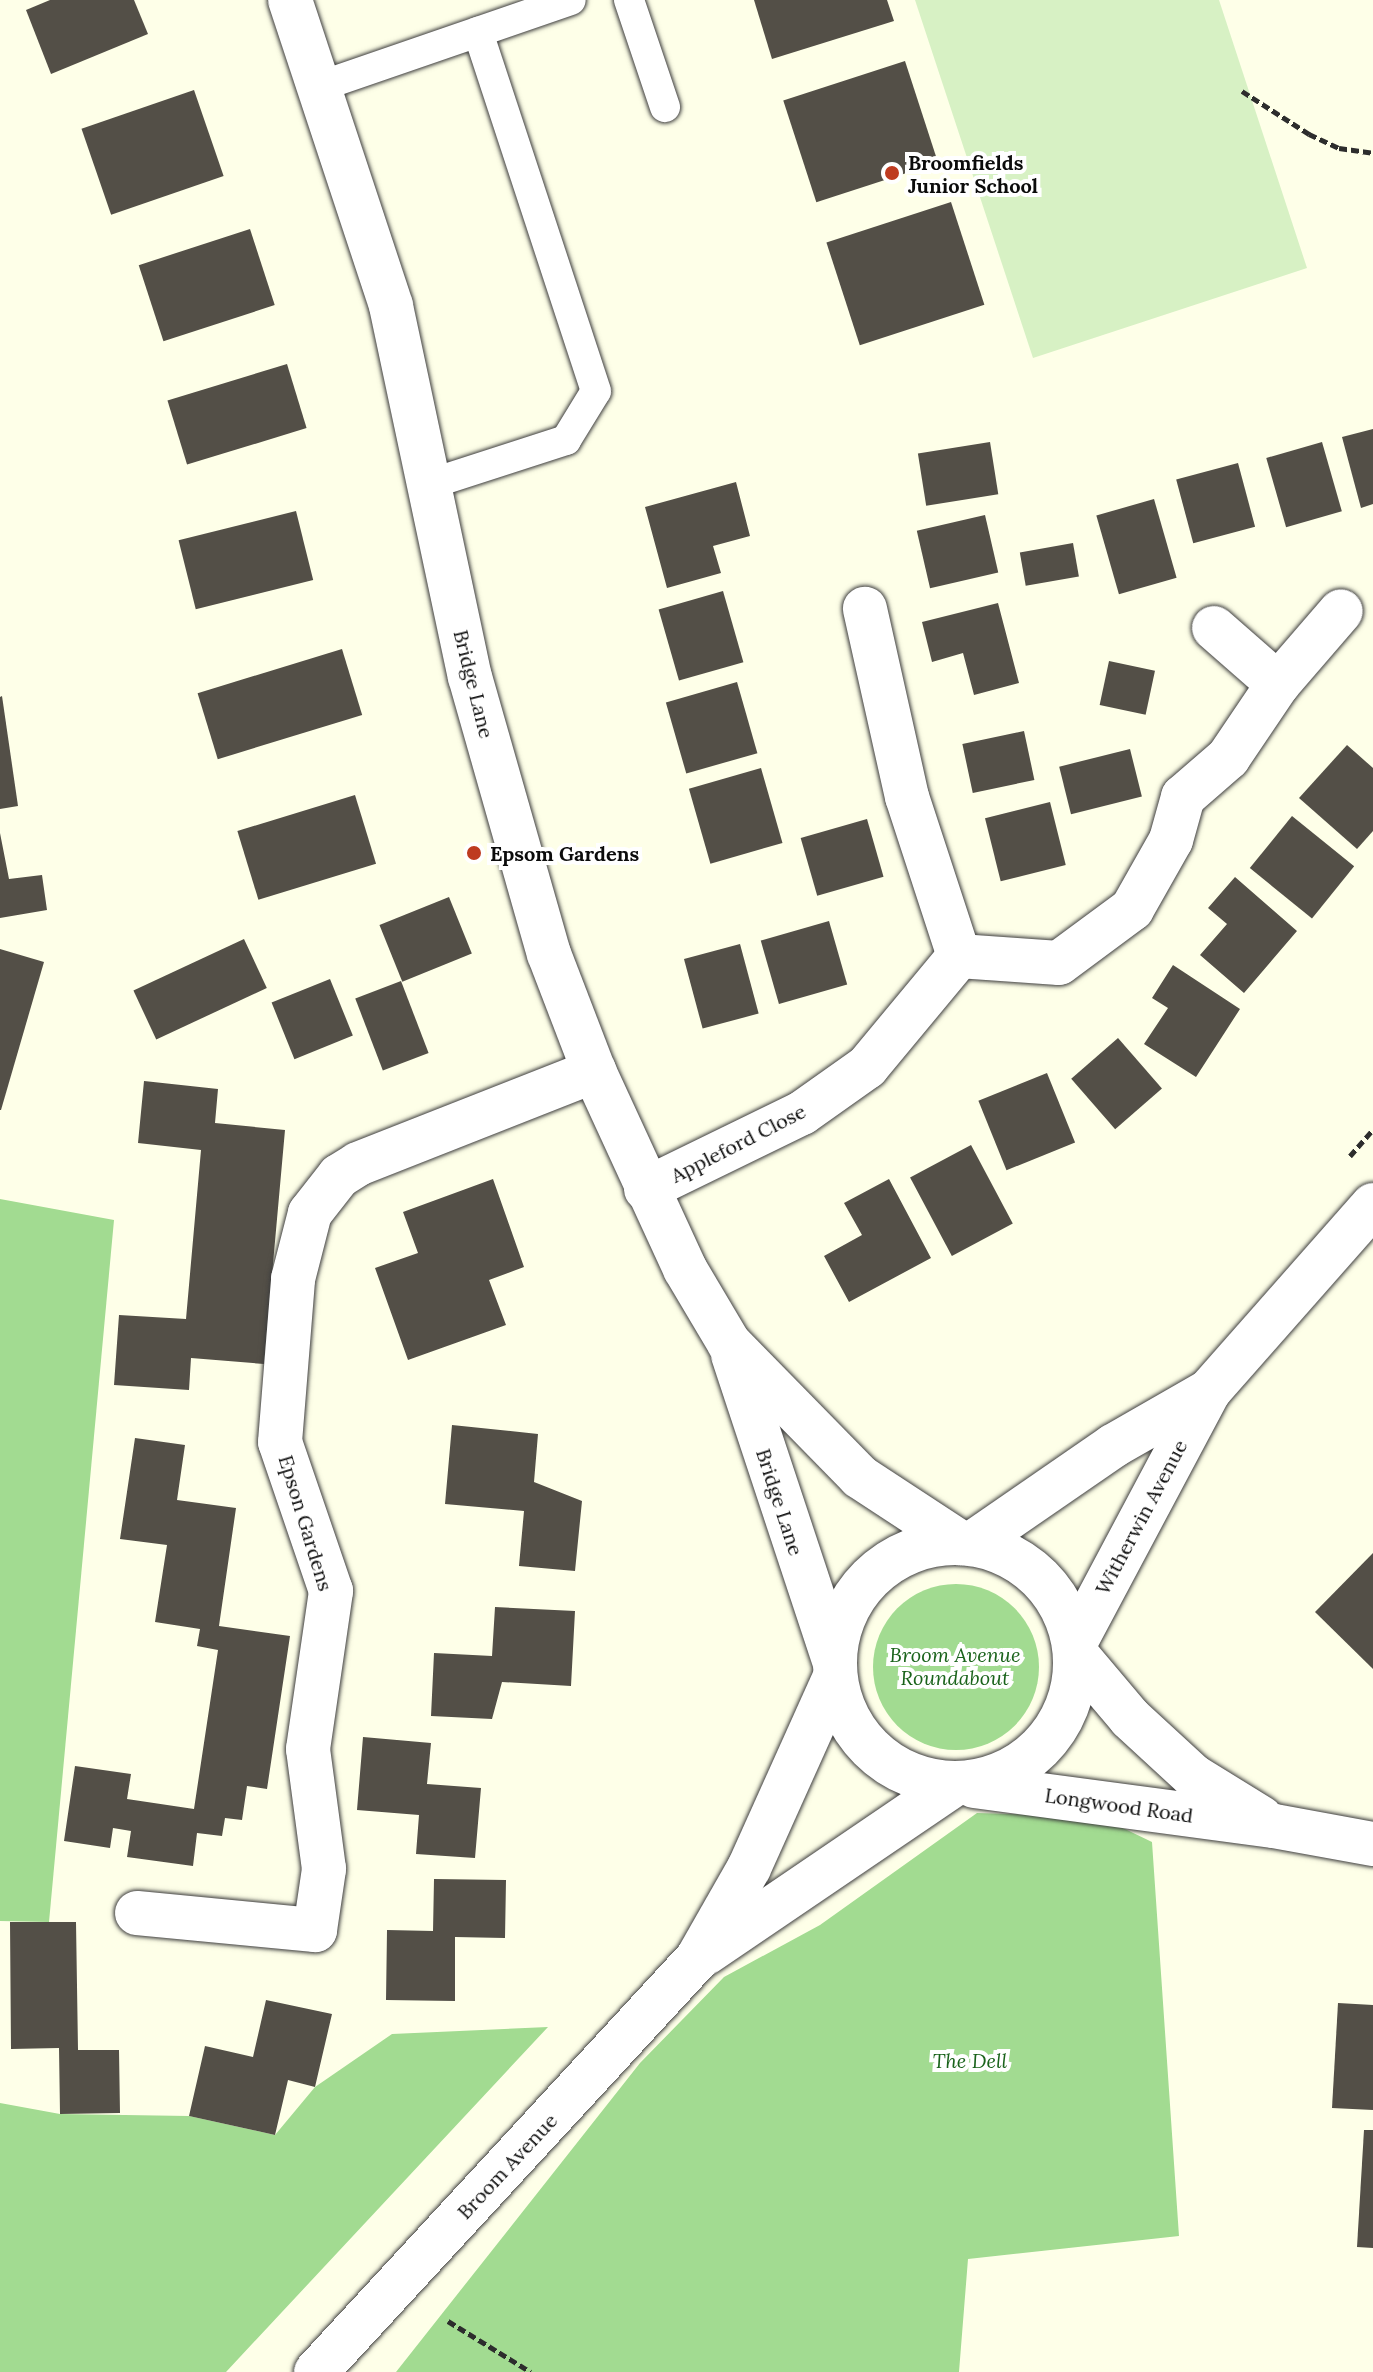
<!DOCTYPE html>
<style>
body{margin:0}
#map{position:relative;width:1373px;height:2372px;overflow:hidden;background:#feffe8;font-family:Lora,serif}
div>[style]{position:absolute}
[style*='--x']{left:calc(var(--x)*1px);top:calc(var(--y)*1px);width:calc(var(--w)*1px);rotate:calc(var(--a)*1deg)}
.forest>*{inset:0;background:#a2db91}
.round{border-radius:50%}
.pitch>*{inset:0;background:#d7f1c4}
.building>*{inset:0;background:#534f47;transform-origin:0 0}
.path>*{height:5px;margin-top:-2.5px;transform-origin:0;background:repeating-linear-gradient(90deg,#2d2d2d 0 8px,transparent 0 12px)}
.roads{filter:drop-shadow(0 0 2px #3e3e3e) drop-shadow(0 0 2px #3e3e3e)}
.service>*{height:30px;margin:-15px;padding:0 15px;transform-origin:15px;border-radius:15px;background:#fff}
.minor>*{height:44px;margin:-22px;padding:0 22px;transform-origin:22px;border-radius:22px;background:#fff}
.tertiary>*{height:44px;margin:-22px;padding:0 22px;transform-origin:22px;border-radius:22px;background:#fff}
.tertiary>.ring{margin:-22px;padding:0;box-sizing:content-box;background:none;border:44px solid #fff;border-radius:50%}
.dots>*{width:22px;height:22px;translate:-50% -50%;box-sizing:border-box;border:4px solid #fff;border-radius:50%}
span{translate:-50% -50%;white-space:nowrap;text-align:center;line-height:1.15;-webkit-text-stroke:8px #fff;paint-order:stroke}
.poi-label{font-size:20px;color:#0b0b0b;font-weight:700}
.left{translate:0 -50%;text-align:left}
.street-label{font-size:20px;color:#0b0b0b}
.park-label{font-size:20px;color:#1a631b;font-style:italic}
</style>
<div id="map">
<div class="forest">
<i style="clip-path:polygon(0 1199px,114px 1220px,49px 1922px,0 1921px)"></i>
<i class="round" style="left:873px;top:1584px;width:166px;height:166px"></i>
<i style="clip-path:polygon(977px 1813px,1100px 1817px,1152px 1842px,1179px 2236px,968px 2259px,959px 2372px,396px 2372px,640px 2063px,724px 1977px,820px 1925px)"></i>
<i style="clip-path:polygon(548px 2027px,226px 2372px,0 2372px,0 2103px,60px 2114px,189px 2116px,275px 2135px,315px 2087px,392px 2034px)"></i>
</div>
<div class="pitch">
<i style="clip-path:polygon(915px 0,1219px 0,1307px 268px,1033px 358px)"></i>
</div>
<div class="building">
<i style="clip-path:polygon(50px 0,134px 0,148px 34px,51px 74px,26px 10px)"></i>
<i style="clip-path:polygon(754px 0,887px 0,894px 21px,772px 59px)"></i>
<i style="left:905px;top:61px;width:107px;height:128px;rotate:72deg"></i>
<i style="left:194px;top:90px;width:91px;height:119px;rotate:71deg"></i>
<i style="left:951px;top:202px;width:108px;height:131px;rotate:72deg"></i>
<i style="left:250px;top:229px;width:80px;height:117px;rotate:72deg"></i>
<i style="left:287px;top:364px;width:67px;height:125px;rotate:73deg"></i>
<i style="clip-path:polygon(1373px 429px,1373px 504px,1361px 508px,1342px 437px)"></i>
<i style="left:990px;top:442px;width:53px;height:73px;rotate:81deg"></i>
<i style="left:1322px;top:442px;width:72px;height:58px;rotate:74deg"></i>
<i style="left:1238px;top:463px;width:66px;height:64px;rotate:75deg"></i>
<i style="clip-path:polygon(736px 482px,750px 536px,713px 546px,721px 573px,667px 588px,645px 507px)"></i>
<i style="left:1154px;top:499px;width:82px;height:60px;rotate:74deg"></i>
<i style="left:296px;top:511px;width:71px;height:121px;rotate:76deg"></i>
<i style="left:985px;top:515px;width:59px;height:70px;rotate:77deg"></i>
<i style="left:1073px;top:543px;width:34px;height:54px;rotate:80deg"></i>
<i style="left:723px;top:591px;width:74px;height:67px;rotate:74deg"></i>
<i style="clip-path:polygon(998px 603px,1019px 683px,974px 695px,963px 653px,932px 662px,922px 622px)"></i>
<i style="left:342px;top:649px;width:69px;height:151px;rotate:73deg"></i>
<i style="left:1109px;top:661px;width:47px;height:45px;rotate:12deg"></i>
<i style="left:737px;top:682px;width:74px;height:74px;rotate:74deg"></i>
<i style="clip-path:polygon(2px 696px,18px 806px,0 809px,0 697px)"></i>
<i style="left:1024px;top:731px;width:50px;height:63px;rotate:78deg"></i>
<i style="clip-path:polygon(1347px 745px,1373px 768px,1373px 831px,1357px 849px,1299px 798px)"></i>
<i style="left:1130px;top:749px;width:49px;height:73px;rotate:76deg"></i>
<i style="left:761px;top:768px;width:78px;height:75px;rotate:74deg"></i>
<i style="left:355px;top:795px;width:72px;height:123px;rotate:73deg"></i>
<i style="left:1050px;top:802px;width:65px;height:67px;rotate:76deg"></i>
<i style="left:1292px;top:816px;width:80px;height:67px;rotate:39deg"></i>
<i style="left:867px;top:819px;width:60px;height:69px;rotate:74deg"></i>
<i style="clip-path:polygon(0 833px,9px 879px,42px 875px,47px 910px,0 918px)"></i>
<i style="clip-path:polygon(1235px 877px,1297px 931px,1244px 993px,1200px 955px,1227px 924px,1208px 908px)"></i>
<i style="left:449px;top:897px;width:61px;height:75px;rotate:68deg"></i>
<i style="left:829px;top:921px;width:66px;height:71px;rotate:74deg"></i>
<i style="left:244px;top:939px;width:54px;height:122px;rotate:65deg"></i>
<i style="left:740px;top:944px;width:72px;height:58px;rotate:75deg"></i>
<i style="clip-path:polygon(0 949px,44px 962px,1px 1110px,0 1110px)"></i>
<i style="clip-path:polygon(1173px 965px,1240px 1009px,1196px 1077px,1144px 1044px,1168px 1008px,1152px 998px)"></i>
<i style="left:330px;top:979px;width:61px;height:63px;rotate:68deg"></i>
<i style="left:401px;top:981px;width:77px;height:49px;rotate:69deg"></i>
<i style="left:1118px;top:1038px;width:67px;height:62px;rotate:49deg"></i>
<i style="left:1047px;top:1073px;width:75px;height:74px;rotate:68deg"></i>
<i style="clip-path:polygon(144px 1081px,218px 1089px,215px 1123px,285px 1130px,264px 1364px,191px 1358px,189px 1390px,114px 1385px,119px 1315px,186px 1319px,201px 1150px,138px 1143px)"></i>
<i style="left:971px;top:1145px;width:89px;height:69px;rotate:62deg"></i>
<i style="clip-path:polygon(493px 1179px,524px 1267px,489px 1280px,506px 1325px,408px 1360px,375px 1268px,418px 1253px,403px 1212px)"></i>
<i style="clip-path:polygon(889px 1179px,931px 1258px,849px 1302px,824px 1256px,862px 1235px,844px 1203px)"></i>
<i style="clip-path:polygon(452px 1425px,538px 1434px,534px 1482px,582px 1501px,575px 1571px,519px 1566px,524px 1511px,445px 1504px)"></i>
<i style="clip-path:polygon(135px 1438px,185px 1445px,177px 1500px,236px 1508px,219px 1626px,290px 1636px,267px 1789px,247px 1786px,242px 1820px,225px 1818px,222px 1836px,197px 1833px,193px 1866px,127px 1857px,131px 1831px,113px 1828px,110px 1848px,64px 1841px,75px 1766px,131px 1774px,127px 1799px,194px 1809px,218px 1650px,197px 1646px,200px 1629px,155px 1622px,167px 1545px,120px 1539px)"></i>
<i style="clip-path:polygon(1373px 1553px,1373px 1669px,1315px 1612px)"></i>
<i style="clip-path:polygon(495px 1607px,575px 1611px,571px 1686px,502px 1682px,492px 1719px,431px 1716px,434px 1653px,492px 1656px)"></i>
<i style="clip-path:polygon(363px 1737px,431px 1743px,427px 1784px,481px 1788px,475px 1858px,416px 1854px,419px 1815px,357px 1810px)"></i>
<i style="clip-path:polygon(434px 1879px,506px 1880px,505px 1938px,455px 1937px,455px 2001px,386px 2000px,387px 1930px,433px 1931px)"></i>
<i style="clip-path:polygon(10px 1922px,76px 1922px,78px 2050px,119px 2050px,120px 2113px,60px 2114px,59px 2048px,11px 2049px)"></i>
<i style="clip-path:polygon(266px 2000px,332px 2014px,315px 2087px,288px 2080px,275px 2135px,189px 2116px,205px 2046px,253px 2057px)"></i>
<i style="clip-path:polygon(1338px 2003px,1373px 2005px,1373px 2110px,1332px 2108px)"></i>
<i style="clip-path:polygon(1364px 2130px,1373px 2130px,1373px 2248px,1357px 2247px)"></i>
</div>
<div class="path">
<i style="--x:1242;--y:91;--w:80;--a:32.7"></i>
<i style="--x:1309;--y:134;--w:33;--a:25"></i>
<i style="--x:1339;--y:148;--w:34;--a:8"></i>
<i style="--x:1350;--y:1156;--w:35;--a:-49"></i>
<i style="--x:448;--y:2321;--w:97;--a:31.6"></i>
</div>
<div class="roads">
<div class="service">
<i style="--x:629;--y:0;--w:113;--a:71.4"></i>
<i style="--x:321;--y:86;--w:264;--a:-19"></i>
<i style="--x:430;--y:484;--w:143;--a:-17.9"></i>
<i style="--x:566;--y:440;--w:57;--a:-58.5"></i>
<i style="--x:596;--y:391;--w:378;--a:-108.2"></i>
</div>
<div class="minor">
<i style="--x:1214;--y:628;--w:85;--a:41.2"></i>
<i style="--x:959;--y:956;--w:100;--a:4"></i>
<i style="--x:1059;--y:963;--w:91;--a:-36.5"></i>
<i style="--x:1132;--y:909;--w:79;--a:-60.5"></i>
<i style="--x:1171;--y:840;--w:45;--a:-74.4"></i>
<i style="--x:1183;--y:797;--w:60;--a:-40.9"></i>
<i style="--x:1228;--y:758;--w:89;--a:-56"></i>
<i style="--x:1278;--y:684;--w:96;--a:-49.2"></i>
<i style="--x:646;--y:1189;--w:174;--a:-26"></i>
<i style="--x:802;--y:1113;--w:80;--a:-35.3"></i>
<i style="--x:867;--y:1067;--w:144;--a:-50.3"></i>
<i style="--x:959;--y:956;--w:167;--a:-108.1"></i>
<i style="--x:907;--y:797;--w:193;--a:-102.6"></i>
<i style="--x:137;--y:1913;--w:179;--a:5.5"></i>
<i style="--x:315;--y:1930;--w:62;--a:-81.6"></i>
<i style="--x:324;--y:1869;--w:121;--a:-97.6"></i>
<i style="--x:308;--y:1749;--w:160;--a:-81.7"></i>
<i style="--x:331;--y:1591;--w:157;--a:-108.9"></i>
<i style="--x:280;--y:1442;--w:164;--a:-85.4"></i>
<i style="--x:293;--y:1279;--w:68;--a:-75.6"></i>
<i style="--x:310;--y:1213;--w:47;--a:-51.9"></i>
<i style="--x:339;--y:1176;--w:22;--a:-32"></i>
<i style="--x:358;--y:1164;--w:254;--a:-21.5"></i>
</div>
<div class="tertiary">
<i style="--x:290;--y:0;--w:322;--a:71.7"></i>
<i style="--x:391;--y:306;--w:379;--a:78"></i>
<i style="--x:470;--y:677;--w:288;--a:74.1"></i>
<i style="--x:549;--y:954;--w:125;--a:69"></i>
<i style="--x:594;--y:1071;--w:218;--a:65.3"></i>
<i style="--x:685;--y:1269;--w:86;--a:59.3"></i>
<i style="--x:729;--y:1343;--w:187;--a:45.6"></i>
<i style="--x:860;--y:1477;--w:121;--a:33.2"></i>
<i style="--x:733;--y:1355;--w:321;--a:71.7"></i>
<i class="ring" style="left:835px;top:1543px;width:196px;height:196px"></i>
<i style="--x:971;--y:1544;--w:173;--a:-34.6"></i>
<i style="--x:1113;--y:1446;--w:111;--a:-29.8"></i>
<i style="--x:1075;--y:1643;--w:285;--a:-62"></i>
<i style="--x:1209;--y:1391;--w:248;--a:-48.6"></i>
<i style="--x:1076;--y:1654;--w:84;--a:49.8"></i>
<i style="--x:1130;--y:1718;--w:86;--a:42.6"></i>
<i style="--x:1193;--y:1776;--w:80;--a:31.7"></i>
<i style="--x:974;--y:1786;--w:303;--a:7.6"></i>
<i style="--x:1274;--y:1826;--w:101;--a:10.3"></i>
<i style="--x:706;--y:1953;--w:301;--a:-34.2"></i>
<i style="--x:316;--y:2372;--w:562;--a:-47.31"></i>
<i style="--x:697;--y:1959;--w:105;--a:-60.3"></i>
<i style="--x:749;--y:1868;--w:209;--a:-65.8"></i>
</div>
</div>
<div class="dots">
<i style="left:892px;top:173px;background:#be3b20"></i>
<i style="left:474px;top:853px;background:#be3b20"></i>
</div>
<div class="poi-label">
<span class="left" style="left:908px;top:174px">Broomfields<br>Junior School</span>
<span class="left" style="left:490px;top:853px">Epsom Gardens</span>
</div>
<div class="street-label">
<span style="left:474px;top:684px;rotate:76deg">Bridge Lane</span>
<span style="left:738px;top:1143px;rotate:-27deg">Appleford Close</span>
<span style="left:780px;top:1502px;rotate:72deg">Bridge Lane</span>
<span style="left:1141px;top:1517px;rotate:-62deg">Witherwin Avenue</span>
<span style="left:306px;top:1523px;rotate:73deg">Epson Gardens</span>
<span style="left:1119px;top:1805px;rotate:8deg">Longwood Road</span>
<span style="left:507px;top:2166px;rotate:-47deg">Broom Avenue</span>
</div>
<div class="park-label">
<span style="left:955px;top:1666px">Broom Avenue<br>Roundabout</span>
<span style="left:970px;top:2060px">The Dell</span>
</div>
</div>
